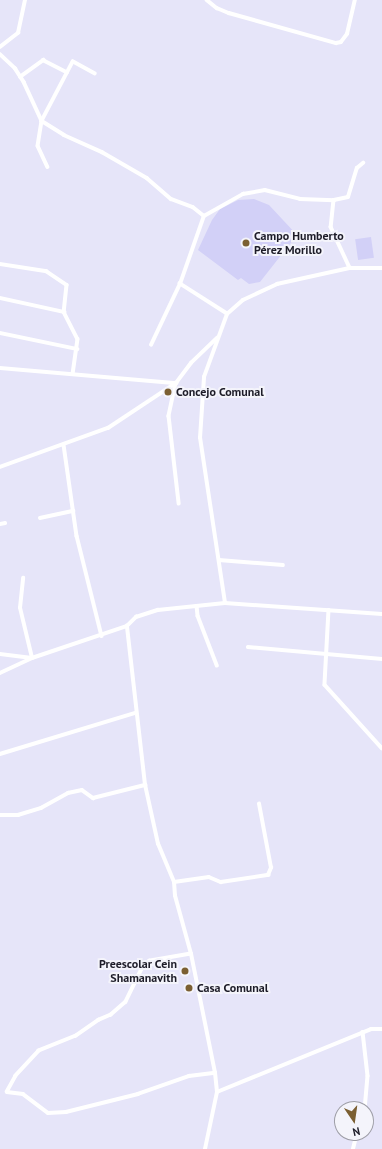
<!DOCTYPE html>
<meta charset="utf-8">
<style>
body{margin:0}
#map{position:relative;width:382px;height:1149px;overflow:hidden;background:#e6e5f9;font-family:"PT Sans",sans-serif}
div>[style]{position:absolute}
[style*='--x']{left:calc(var(--x)*1px);top:calc(var(--y)*1px);width:calc(var(--w)*1px);rotate:calc(var(--a)*1deg)}
.green>*{inset:0;background:#d2d0f7;transform-origin:0 0}
.street>*{height:3.5px;margin:-1.75px;padding:0 1.75px;transform-origin:1.75px;border-radius:1.75px;background:#fff}
.dots>*{width:11px;height:11px;translate:-50% -50%;box-sizing:border-box;border:2px solid #f4f4fb;border-radius:50%}
span{translate:-50% -50%;white-space:nowrap;text-align:center;line-height:1.15;-webkit-text-stroke:4px #f4f4fb;paint-order:stroke}
.poi-label{font-size:12px;color:#1d1c28;font-weight:700}
.left{translate:0 -50%;text-align:left}
.right{translate:-100% -50%;text-align:right}
.north{position:absolute;left:334px;top:1101px;width:40px;height:40px;box-sizing:border-box;background:#f4f4fb;border:1px solid #9e9ea7;border-radius:50%;rotate:167deg;font-size:11px;font-weight:700;line-height:16px;text-align:center;color:#1d1c28}
.north::after{content:'';display:block;margin:auto;width:14px;height:18px;background:#7b5f32;clip-path:polygon(50% 0,100% 100%,50% 72%,0 100%)}
</style>
<div id="map">
<div class="green">
<i style="clip-path:polygon(254px 199px,269px 205px,297px 235px,260px 282px,249px 284px,241px 278px,238px 280px,198px 250px,212px 220px,220px 209px,238px 200px)"></i>
<i style="left:371px;top:237px;width:21px;height:16px;rotate:82deg"></i>
</div>
<div class="street">
<i style="--x:207;--y:0;--w:13;--a:39"></i>
<i style="--x:217;--y:8;--w:13;--a:23"></i>
<i style="--x:229;--y:13;--w:111;--a:15.7"></i>
<i style="--x:336;--y:43;--w:5;--a:-11"></i>
<i style="--x:341;--y:42;--w:10;--a:-53"></i>
<i style="--x:347;--y:34;--w:35;--a:-77"></i>
<i style="--x:0;--y:47;--w:23;--a:-38"></i>
<i style="--x:18;--y:33;--w:34;--a:-78"></i>
<i style="--x:0;--y:54;--w:21;--a:43"></i>
<i style="--x:15;--y:68;--w:17;--a:57"></i>
<i style="--x:24;--y:82;--w:43;--a:65.2"></i>
<i style="--x:42;--y:121;--w:25;--a:99"></i>
<i style="--x:38;--y:146;--w:23;--a:65"></i>
<i style="--x:95;--y:74;--w:25;--a:-151"></i>
<i style="--x:73;--y:62;--w:67;--a:117.7"></i>
<i style="--x:42;--y:121;--w:26;--a:32"></i>
<i style="--x:64;--y:135;--w:42;--a:24.1"></i>
<i style="--x:102;--y:152;--w:52;--a:30"></i>
<i style="--x:147;--y:178;--w:32;--a:41"></i>
<i style="--x:171;--y:199;--w:23;--a:20"></i>
<i style="--x:193;--y:207;--w:14;--a:39"></i>
<i style="--x:20;--y:77;--w:29;--a:-36"></i>
<i style="--x:43;--y:60;--w:27;--a:27"></i>
<i style="--x:334;--y:200;--w:14;--a:-12"></i>
<i style="--x:348;--y:197;--w:30;--a:-73"></i>
<i style="--x:357;--y:168;--w:8;--a:-40"></i>
<i style="--x:0;--y:264;--w:47;--a:8.7"></i>
<i style="--x:46;--y:271;--w:25;--a:34"></i>
<i style="--x:67;--y:285;--w:27;--a:96"></i>
<i style="--x:0;--y:298;--w:66;--a:12.3"></i>
<i style="--x:64;--y:312;--w:30;--a:63"></i>
<i style="--x:78;--y:339;--w:35;--a:98"></i>
<i style="--x:227;--y:314;--w:56;--a:-147.4"></i>
<i style="--x:180;--y:284;--w:72;--a:-70.6"></i>
<i style="--x:204;--y:216;--w:45;--a:-29.4"></i>
<i style="--x:243;--y:194;--w:22;--a:-10"></i>
<i style="--x:265;--y:190;--w:36;--a:14"></i>
<i style="--x:300;--y:199;--w:34;--a:2"></i>
<i style="--x:334;--y:200;--w:27;--a:96"></i>
<i style="--x:331;--y:227;--w:45;--a:65.1"></i>
<i style="--x:0;--y:333;--w:79;--a:11.7"></i>
<i style="--x:151;--y:345;--w:68;--a:-64.6"></i>
<i style="--x:0;--y:368;--w:177;--a:4.9"></i>
<i style="--x:176;--y:383;--w:25;--a:-53"></i>
<i style="--x:191;--y:363;--w:36;--a:-44"></i>
<i style="--x:64;--y:445;--w:92;--a:81.9"></i>
<i style="--x:77;--y:536;--w:103;--a:76"></i>
<i style="--x:0;--y:467;--w:115;--a:-19.9"></i>
<i style="--x:108;--y:428;--w:82;--a:-33.5"></i>
<i style="--x:176;--y:383;--w:34;--a:102"></i>
<i style="--x:169;--y:416;--w:88;--a:83.4"></i>
<i style="--x:40;--y:518;--w:34;--a:-12"></i>
<i style="--x:0;--y:524;--w:5;--a:-11"></i>
<i style="--x:219;--y:560;--w:64;--a:4.5"></i>
<i style="--x:225;--y:603;--w:167;--a:-98.6"></i>
<i style="--x:200;--y:438;--w:61;--a:-86.2"></i>
<i style="--x:204;--y:377;--w:67;--a:-69.9"></i>
<i style="--x:227;--y:314;--w:21;--a:-41"></i>
<i style="--x:243;--y:300;--w:38;--a:-25"></i>
<i style="--x:277;--y:284;--w:75;--a:-12.4"></i>
<i style="--x:350;--y:268;--w:32;--a:0"></i>
<i style="--x:197;--y:606;--w:10;--a:84"></i>
<i style="--x:198;--y:616;--w:53;--a:68.8"></i>
<i style="--x:329;--y:610;--w:75;--a:93.1"></i>
<i style="--x:325;--y:685;--w:85;--a:47.9"></i>
<i style="--x:248;--y:647;--w:135;--a:5.1"></i>
<i style="--x:0;--y:654;--w:32;--a:7"></i>
<i style="--x:32;--y:658;--w:51;--a:-103.5"></i>
<i style="--x:20;--y:608;--w:30;--a:-84"></i>
<i style="--x:0;--y:673;--w:35;--a:-25"></i>
<i style="--x:32;--y:658;--w:100;--a:-18.6"></i>
<i style="--x:0;--y:754;--w:141;--a:-16.9"></i>
<i style="--x:0;--y:815;--w:18;--a:0"></i>
<i style="--x:18;--y:815;--w:24;--a:-17"></i>
<i style="--x:41;--y:808;--w:31;--a:-29"></i>
<i style="--x:68;--y:793;--w:14;--a:-12"></i>
<i style="--x:82;--y:790;--w:14;--a:36"></i>
<i style="--x:93;--y:798;--w:54;--a:-14"></i>
<i style="--x:174;--y:882;--w:35;--a:-8"></i>
<i style="--x:209;--y:877;--w:13;--a:23"></i>
<i style="--x:221;--y:882;--w:48;--a:-8.5"></i>
<i style="--x:268;--y:875;--w:8;--a:-67"></i>
<i style="--x:271;--y:868;--w:65;--a:-100.6"></i>
<i style="--x:191;--y:954;--w:42;--a:170.3"></i>
<i style="--x:150;--y:961;--w:11;--a:135"></i>
<i style="--x:142;--y:969;--w:37;--a:116"></i>
<i style="--x:126;--y:1002;--w:20;--a:139"></i>
<i style="--x:111;--y:1015;--w:13;--a:157"></i>
<i style="--x:99;--y:1020;--w:28;--a:145"></i>
<i style="--x:76;--y:1036;--w:40;--a:158"></i>
<i style="--x:39;--y:1051;--w:34;--a:133"></i>
<i style="--x:16;--y:1076;--w:18;--a:119"></i>
<i style="--x:7;--y:1092;--w:16;--a:7"></i>
<i style="--x:23;--y:1094;--w:31;--a:37"></i>
<i style="--x:48;--y:1113;--w:18;--a:-3"></i>
<i style="--x:66;--y:1112;--w:74;--a:-14"></i>
<i style="--x:138;--y:1094;--w:54;--a:-19.4"></i>
<i style="--x:189;--y:1076;--w:26;--a:-7"></i>
<i style="--x:363;--y:1032;--w:44;--a:83.5"></i>
<i style="--x:368;--y:1076;--w:33;--a:95"></i>
<i style="--x:217;--y:1092;--w:166;--a:-22.2"></i>
<i style="--x:371;--y:1029;--w:11;--a:0"></i>
<i style="--x:205;--y:1149;--w:58;--a:-78.1"></i>
<i style="--x:217;--y:1092;--w:19;--a:-96"></i>
<i style="--x:215;--y:1073;--w:121;--a:-101.4"></i>
<i style="--x:191;--y:954;--w:60;--a:-105.4"></i>
<i style="--x:175;--y:896;--w:14;--a:-94"></i>
<i style="--x:174;--y:882;--w:41;--a:-112.8"></i>
<i style="--x:158;--y:844;--w:60;--a:-102.4"></i>
<i style="--x:145;--y:785;--w:160;--a:-96.5"></i>
<i style="--x:127;--y:626;--w:13;--a:-45"></i>
<i style="--x:136;--y:617;--w:23;--a:-18"></i>
<i style="--x:158;--y:610;--w:67;--a:-6"></i>
<i style="--x:225;--y:603;--w:157;--a:4"></i>
<i style="--x:353;--y:1149;--w:16;--a:-76"></i>
</div>
<div class="dots">
<i style="left:246px;top:243px;background:#7b5f32"></i>
<i style="left:168px;top:392px;background:#7b5f32"></i>
<i style="left:185px;top:971px;background:#7b5f32"></i>
<i style="left:189px;top:988px;background:#7b5f32"></i>
</div>
<div class="poi-label">
<span class="left" style="left:254px;top:243px">Campo Humberto<br>Pérez Morillo</span>
<span class="left" style="left:176px;top:392px">Concejo Comunal</span>
<span class="right" style="left:177px;top:971px">Preescolar Cein<br>Shamanavith</span>
<span class="left" style="left:197px;top:988px">Casa Comunal</span>
</div>
<div class="north">N</div>
</div>
